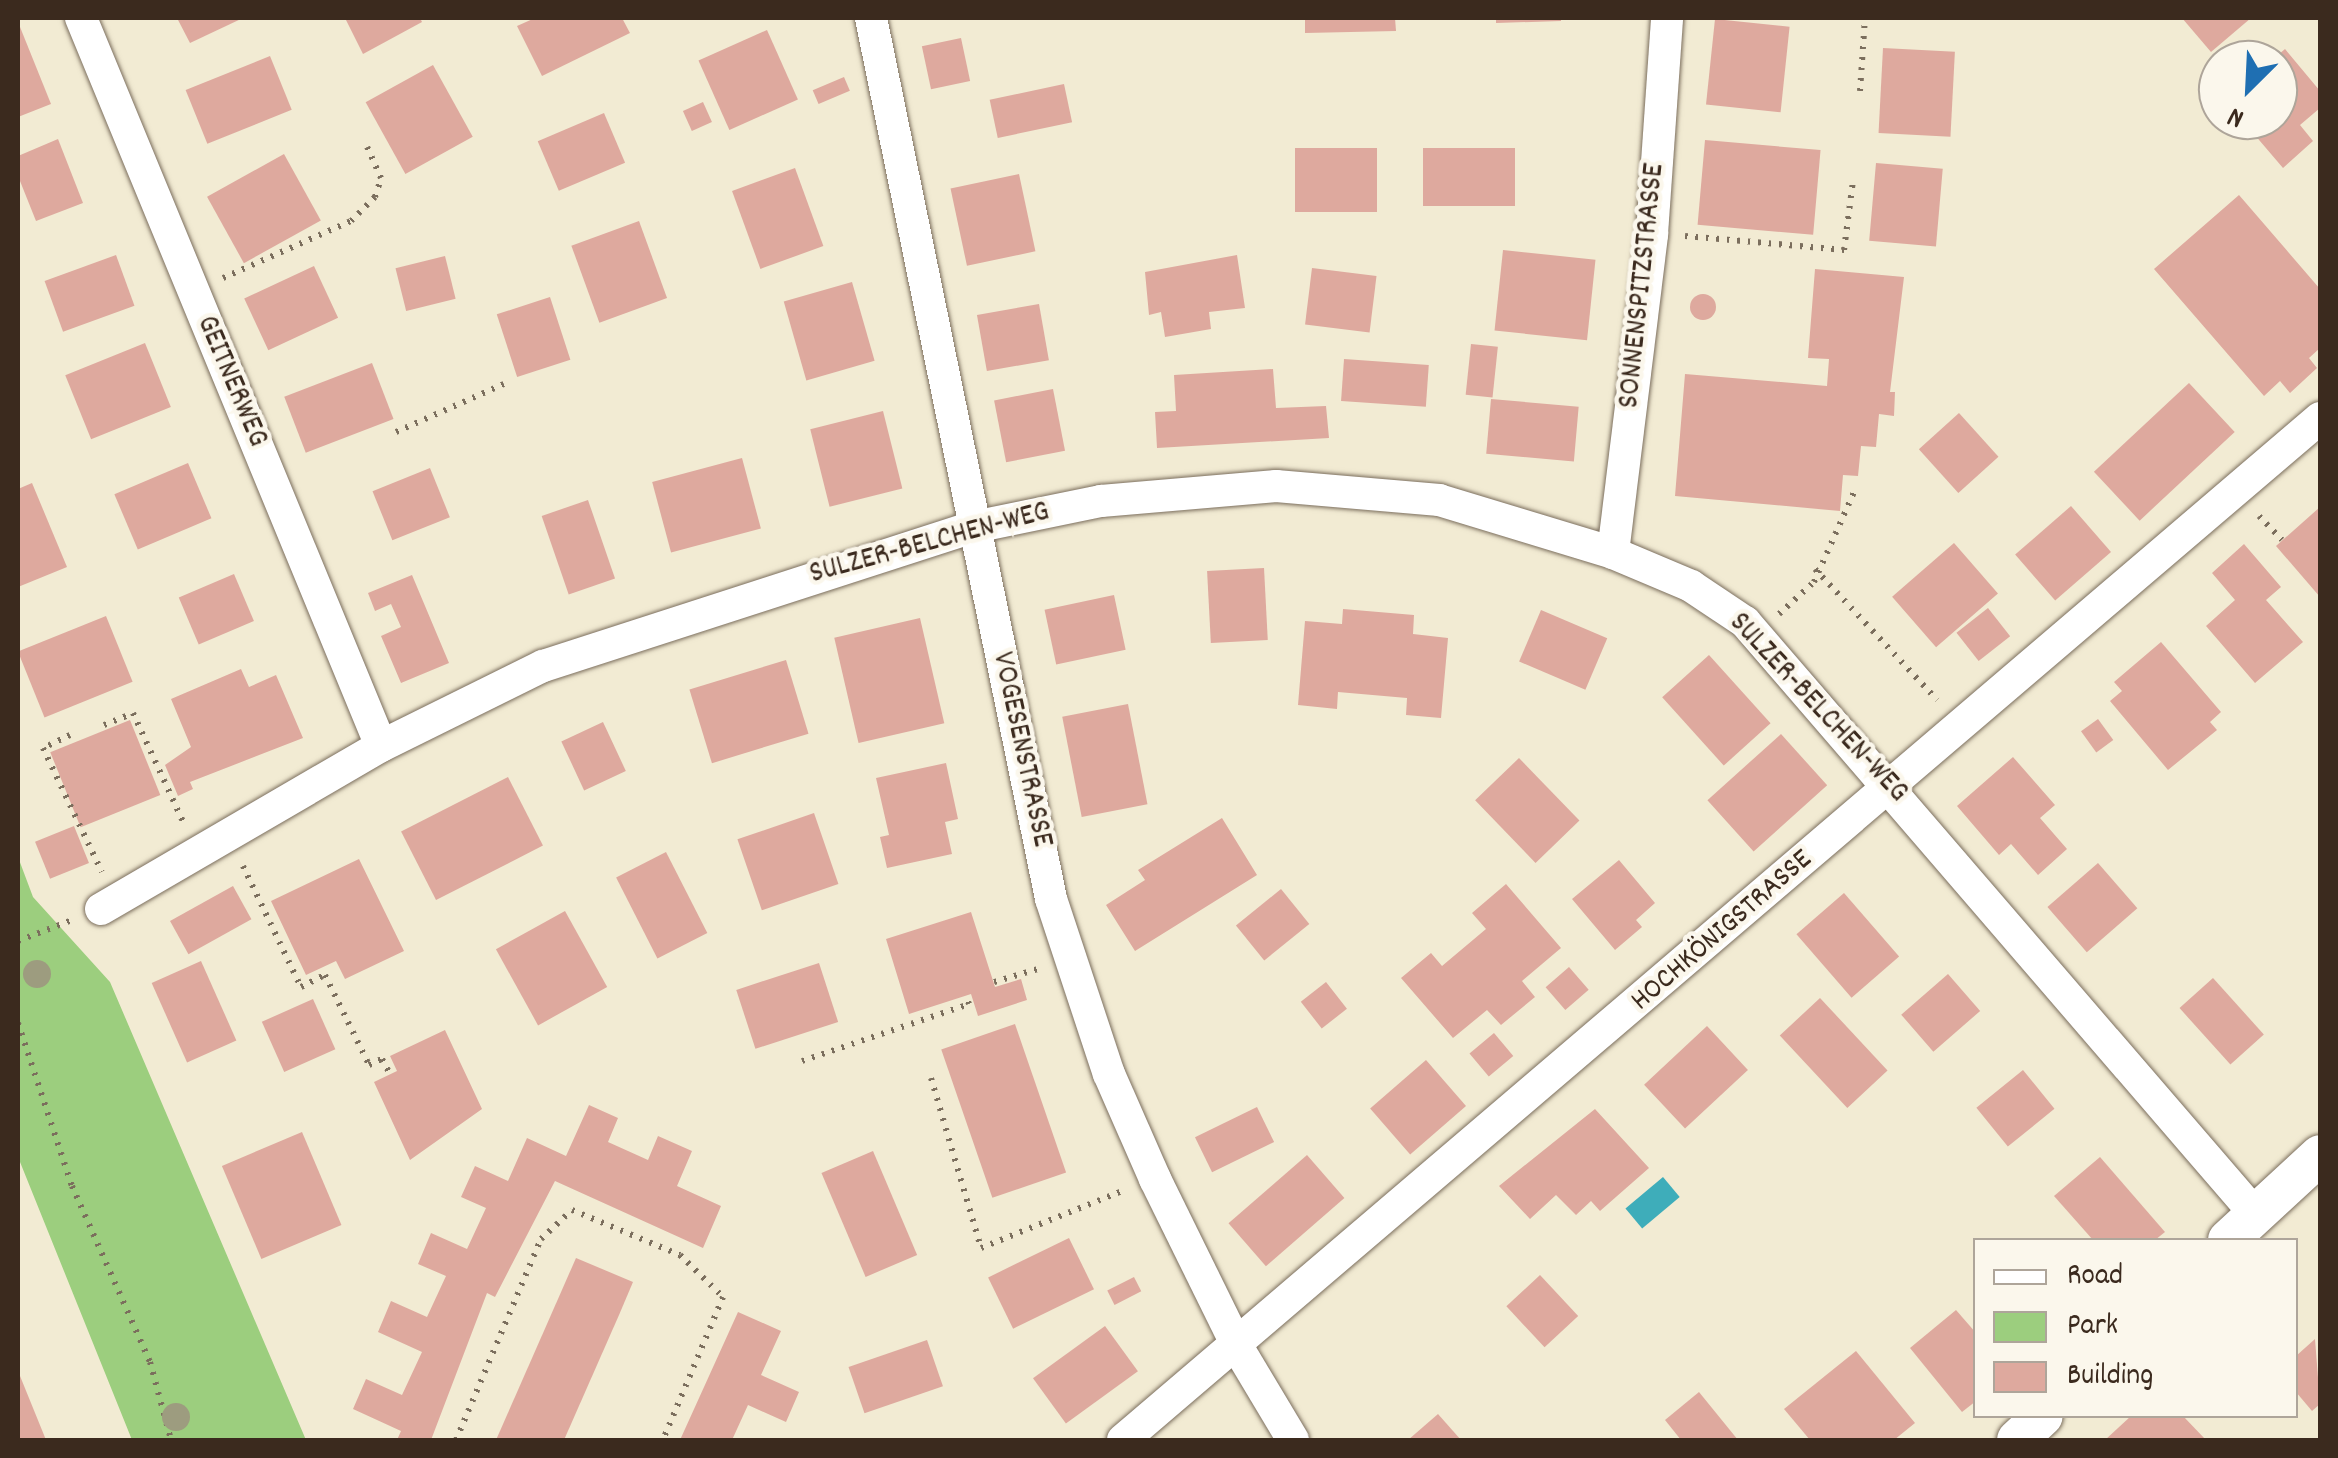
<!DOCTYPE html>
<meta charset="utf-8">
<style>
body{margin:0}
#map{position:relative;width:2338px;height:1458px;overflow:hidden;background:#f2ebd3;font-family:Dekko,sans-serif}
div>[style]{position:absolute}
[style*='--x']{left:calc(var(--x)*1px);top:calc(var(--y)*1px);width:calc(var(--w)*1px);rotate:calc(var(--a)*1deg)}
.green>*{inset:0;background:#9cce7e}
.water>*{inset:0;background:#3eadba;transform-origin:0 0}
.building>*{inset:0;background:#dea99e;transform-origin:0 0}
.round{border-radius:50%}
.path>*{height:6px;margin-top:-3px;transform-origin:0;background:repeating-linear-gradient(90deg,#7b6e5d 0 2.5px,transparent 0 10.5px)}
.roads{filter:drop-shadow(0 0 2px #7b6e5d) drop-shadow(0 0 2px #7b6e5d)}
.minor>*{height:32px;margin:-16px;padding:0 16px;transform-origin:16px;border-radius:16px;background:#fff}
.tertiary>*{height:40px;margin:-20px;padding:0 20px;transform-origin:20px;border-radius:20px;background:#fff}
.trees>*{width:28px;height:28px;margin:-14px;border-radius:50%;background:#9d9c7f}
span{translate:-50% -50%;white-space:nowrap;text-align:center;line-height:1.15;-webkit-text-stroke:9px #fbf7ec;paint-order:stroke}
.street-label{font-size:30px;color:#3b2a1e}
.frame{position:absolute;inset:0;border:20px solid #3b2a1e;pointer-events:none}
.legend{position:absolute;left:1973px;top:1238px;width:325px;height:180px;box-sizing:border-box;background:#fbf7ec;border:2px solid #aea59a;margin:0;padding:12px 18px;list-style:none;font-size:30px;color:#3b2a1e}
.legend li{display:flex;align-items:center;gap:20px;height:50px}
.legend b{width:50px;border:2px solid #aea59a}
.north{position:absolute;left:2198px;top:40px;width:100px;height:100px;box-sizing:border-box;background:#fbf7ec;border:2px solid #aea59a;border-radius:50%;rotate:204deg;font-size:28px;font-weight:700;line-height:40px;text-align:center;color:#3b2a1e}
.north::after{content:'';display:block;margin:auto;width:35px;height:45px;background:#1f6fb2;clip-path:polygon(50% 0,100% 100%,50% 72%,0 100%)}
</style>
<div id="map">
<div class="green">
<i style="clip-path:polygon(18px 857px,33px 897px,110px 982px,306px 1440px,132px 1440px,18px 1157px)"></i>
</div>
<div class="water">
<i style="left:1663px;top:1177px;width:26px;height:49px;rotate:50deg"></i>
</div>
<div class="building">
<i style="clip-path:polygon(177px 18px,243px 18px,190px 43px)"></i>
<i style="clip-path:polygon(345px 18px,420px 18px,422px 22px,363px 54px)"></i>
<i style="clip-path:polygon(535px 18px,622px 18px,630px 33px,542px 76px,517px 26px)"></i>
<i style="clip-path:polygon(1305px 18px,1395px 18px,1396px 31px,1305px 33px)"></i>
<i style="clip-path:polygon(1496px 18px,1561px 18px,1561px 21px,1496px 23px)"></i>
<i style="clip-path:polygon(2182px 18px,2251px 18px,2211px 52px)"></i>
<i style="left:1715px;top:19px;width:75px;height:86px;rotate:6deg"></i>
<i style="clip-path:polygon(18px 22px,51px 104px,18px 117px)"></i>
<i style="left:767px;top:30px;width:76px;height:75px;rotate:66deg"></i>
<i style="left:961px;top:38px;width:44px;height:40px;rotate:78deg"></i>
<i style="left:1883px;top:48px;width:72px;height:85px;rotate:3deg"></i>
<i style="clip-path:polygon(2285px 49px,2320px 91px,2320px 108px,2300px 125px,2313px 141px,2283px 168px,2242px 120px,2278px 120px,2278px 60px,2272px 60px)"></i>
<i style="left:270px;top:56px;width:58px;height:91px;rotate:68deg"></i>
<i style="left:433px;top:65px;width:82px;height:77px;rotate:61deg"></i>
<i style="left:844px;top:77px;width:15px;height:34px;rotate:67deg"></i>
<i style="left:1064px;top:84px;width:39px;height:76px;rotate:78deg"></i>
<i style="left:703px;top:102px;width:22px;height:22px;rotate:66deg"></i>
<i style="left:604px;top:113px;width:54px;height:72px;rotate:67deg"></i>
<i style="clip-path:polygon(58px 139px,83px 203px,36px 221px,18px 176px,18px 156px)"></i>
<i style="left:1705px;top:140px;width:116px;height:85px;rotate:5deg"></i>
<i style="left:1295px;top:148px;width:82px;height:64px"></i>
<i style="left:1515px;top:148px;width:58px;height:92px;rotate:90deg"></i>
<i style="left:284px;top:154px;width:76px;height:88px;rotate:61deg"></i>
<i style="left:1876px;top:163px;width:67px;height:78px;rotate:5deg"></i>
<i style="left:795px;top:168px;width:83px;height:67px;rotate:70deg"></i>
<i style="left:1019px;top:174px;width:79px;height:70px;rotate:78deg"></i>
<i style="clip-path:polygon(2239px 195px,2320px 289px,2320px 348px,2309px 358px,2317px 368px,2290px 393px,2280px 381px,2264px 396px,2154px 269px)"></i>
<i style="left:639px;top:221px;width:82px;height:72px;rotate:70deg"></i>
<i style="left:1503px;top:250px;width:93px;height:81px;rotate:6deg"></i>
<i style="left:116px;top:255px;width:54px;height:76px;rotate:70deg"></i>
<i style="clip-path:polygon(1237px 255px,1245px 308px,1209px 312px,1211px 329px,1165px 337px,1161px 312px,1149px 315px,1145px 272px)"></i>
<i style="left:445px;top:256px;width:44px;height:51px;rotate:76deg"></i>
<i style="left:314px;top:266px;width:57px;height:77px;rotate:65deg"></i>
<i style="left:1312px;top:268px;width:65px;height:57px;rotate:7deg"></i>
<i style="clip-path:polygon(1815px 269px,1904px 277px,1890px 392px,1895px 392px,1894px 416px,1879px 414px,1876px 447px,1861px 446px,1858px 476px,1843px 475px,1840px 511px,1675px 496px,1685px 374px,1827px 386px,1829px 359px,1808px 358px)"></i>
<i style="left:852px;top:282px;width:82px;height:71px;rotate:74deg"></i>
<i class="round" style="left:1690px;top:294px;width:26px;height:26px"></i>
<i style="left:550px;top:297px;width:66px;height:56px;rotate:72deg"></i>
<i style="left:1039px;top:304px;width:57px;height:63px;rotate:80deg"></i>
<i style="left:145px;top:343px;width:69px;height:86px;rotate:68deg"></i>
<i style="left:1471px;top:344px;width:27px;height:51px;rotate:6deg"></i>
<i style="left:1344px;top:359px;width:85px;height:42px;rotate:4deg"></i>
<i style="left:372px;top:363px;width:60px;height:94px;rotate:69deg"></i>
<i style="clip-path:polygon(1273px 369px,1276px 408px,1326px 406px,1329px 438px,1157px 448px,1155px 412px,1176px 411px,1174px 375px)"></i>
<i style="left:2189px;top:383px;width:67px;height:130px;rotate:47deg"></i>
<i style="left:1053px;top:389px;width:63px;height:60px;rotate:79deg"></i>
<i style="left:1491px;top:399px;width:88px;height:55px;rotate:5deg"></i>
<i style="left:883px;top:411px;width:80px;height:75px;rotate:76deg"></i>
<i style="left:1959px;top:413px;width:59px;height:54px;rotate:48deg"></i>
<i style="left:742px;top:458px;width:73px;height:93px;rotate:75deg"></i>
<i style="left:188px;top:463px;width:60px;height:80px;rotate:67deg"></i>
<i style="left:430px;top:468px;width:53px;height:62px;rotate:68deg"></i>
<i style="clip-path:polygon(32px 483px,67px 567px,18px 587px,18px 489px)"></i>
<i style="left:588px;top:500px;width:83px;height:49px;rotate:71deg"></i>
<i style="left:2071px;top:506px;width:61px;height:74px;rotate:49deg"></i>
<i style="clip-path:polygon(2320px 507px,2320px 597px,2276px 546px)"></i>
<i style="left:1954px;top:543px;width:67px;height:82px;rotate:49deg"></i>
<i style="clip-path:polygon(2244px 544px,2281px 587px,2266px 600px,2303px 642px,2255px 683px,2206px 626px,2235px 600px,2212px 573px)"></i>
<i style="left:1264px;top:568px;width:72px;height:57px;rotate:87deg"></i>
<i style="left:234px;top:574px;width:51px;height:60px;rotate:67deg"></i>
<i style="clip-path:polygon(412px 575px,449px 663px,401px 683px,381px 636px,401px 627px,391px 604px,375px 611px,368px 593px)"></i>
<i style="left:1114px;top:595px;width:56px;height:71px;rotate:78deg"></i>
<i style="left:1988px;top:608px;width:36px;height:40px;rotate:52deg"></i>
<i style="clip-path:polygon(1343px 609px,1414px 615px,1413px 634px,1448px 638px,1441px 718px,1406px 715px,1407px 698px,1338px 692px,1337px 709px,1298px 705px,1305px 621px,1342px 624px)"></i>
<i style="left:1541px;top:610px;width:72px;height:56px;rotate:23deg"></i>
<i style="left:106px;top:616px;width:71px;height:95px;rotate:68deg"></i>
<i style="left:920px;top:618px;width:108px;height:88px;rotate:77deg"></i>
<i style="clip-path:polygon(2161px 642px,2221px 712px,2210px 722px,2217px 730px,2168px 770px,2110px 701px,2122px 691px,2114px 682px)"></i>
<i style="left:1709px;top:655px;width:92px;height:63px;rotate:48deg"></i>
<i style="left:786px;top:660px;width:77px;height:101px;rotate:73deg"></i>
<i style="clip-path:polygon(241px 669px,249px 687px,276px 675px,303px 738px,190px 782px,193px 789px,178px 796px,165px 765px,191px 747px,171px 699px)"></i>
<i style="left:1128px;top:704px;width:102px;height:67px;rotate:79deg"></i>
<i style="left:2098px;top:719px;width:26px;height:21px;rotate:54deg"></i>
<i style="left:130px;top:720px;width:81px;height:86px;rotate:68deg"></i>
<i style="left:603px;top:722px;width:54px;height:46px;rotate:65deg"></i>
<i style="left:1781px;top:734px;width:69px;height:99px;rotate:48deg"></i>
<i style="clip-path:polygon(2013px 757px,2055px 805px,2040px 818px,2067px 849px,2038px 875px,2011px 844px,1999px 855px,1957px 806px)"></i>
<i style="left:1519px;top:758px;width:87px;height:61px;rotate:46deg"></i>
<i style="clip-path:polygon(946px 763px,958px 819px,945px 822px,952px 854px,887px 868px,880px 837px,889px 835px,876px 778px)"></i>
<i style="left:508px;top:777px;width:77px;height:120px;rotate:63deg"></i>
<i style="left:814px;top:813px;width:75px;height:81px;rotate:71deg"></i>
<i style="clip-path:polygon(1222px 818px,1257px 875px,1135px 951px,1106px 905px,1145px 880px,1138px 870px)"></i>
<i style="left:74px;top:826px;width:40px;height:42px;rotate:68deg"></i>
<i style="left:666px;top:852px;width:91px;height:56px;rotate:63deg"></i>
<i style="clip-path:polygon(359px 859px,404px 951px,345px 979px,336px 961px,306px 975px,271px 901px)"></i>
<i style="clip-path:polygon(1619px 860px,1655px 903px,1636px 920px,1642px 927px,1615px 950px,1572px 899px)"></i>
<i style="left:2098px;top:863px;width:60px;height:67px;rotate:49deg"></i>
<i style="clip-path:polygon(1506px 884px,1561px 948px,1522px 981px,1535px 997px,1501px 1025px,1487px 1010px,1453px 1038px,1401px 978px,1431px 953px,1442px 966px,1486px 929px,1472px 913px)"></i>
<i style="left:233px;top:886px;width:38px;height:72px;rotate:61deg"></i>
<i style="left:1281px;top:889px;width:45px;height:58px;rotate:51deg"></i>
<i style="left:1844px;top:893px;width:84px;height:63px;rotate:49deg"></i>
<i style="left:565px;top:911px;width:87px;height:79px;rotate:61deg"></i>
<i style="clip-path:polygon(971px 912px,995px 987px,1021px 979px,1027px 1000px,978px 1016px,971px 994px,909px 1014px,886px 939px)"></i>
<i style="left:201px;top:961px;width:87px;height:54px;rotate:66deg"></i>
<i style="left:819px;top:963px;width:62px;height:87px;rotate:72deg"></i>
<i style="left:1569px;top:967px;width:30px;height:31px;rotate:49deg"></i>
<i style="left:1948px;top:974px;width:49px;height:62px;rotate:49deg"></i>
<i style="left:2213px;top:978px;width:76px;height:45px;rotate:48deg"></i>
<i style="left:1326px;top:982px;width:34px;height:32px;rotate:52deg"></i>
<i style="left:1820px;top:998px;width:99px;height:55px;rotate:47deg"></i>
<i style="left:313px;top:999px;width:55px;height:56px;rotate:66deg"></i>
<i style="left:1015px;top:1024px;width:157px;height:78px;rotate:71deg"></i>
<i style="left:1707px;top:1026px;width:60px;height:86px;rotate:47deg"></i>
<i style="clip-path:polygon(445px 1030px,482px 1109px,410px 1160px,374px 1082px,397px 1071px,390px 1056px)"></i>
<i style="left:1494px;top:1033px;width:30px;height:32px;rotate:50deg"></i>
<i style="left:1426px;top:1060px;width:61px;height:74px;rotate:49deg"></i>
<i style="left:2023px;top:1070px;width:50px;height:60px;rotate:51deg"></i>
<i style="clip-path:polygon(589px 1105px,618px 1118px,608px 1142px,648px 1160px,658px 1136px,692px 1151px,677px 1186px,721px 1206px,703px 1248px,555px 1181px,495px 1297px,487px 1293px,431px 1440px,397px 1440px,401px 1431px,353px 1409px,366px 1379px,402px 1395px,422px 1352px,378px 1332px,391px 1301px,427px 1317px,446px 1276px,418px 1264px,431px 1233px,467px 1249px,486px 1208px,461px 1197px,475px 1166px,508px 1181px,527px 1138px,566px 1156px)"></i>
<i style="left:1257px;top:1107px;width:39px;height:69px;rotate:64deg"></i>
<i style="clip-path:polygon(1595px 1109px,1649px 1168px,1600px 1211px,1591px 1201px,1576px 1215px,1556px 1195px,1530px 1219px,1499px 1186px)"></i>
<i style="left:302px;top:1132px;width:101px;height:87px;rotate:67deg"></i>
<i style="left:873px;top:1151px;width:113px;height:56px;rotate:67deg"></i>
<i style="left:1307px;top:1155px;width:57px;height:104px;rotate:49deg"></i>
<i style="clip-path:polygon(2100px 1157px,2165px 1232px,2155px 1240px,2093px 1240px,2054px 1196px)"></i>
<i style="left:1069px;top:1238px;width:57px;height:90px;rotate:64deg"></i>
<i style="clip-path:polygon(576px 1258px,633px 1282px,619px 1315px,564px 1440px,496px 1440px)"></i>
<i style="left:1540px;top:1275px;width:56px;height:46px;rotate:47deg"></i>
<i style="left:1134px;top:1277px;width:16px;height:30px;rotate:63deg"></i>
<i style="clip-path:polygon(1956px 1310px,1976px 1333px,1976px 1401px,1962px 1412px,1910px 1348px)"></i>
<i style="clip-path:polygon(738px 1312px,781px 1331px,761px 1375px,799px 1392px,786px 1422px,748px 1405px,732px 1440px,680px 1440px)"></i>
<i style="left:1105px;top:1326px;width:56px;height:89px;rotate:54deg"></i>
<i style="clip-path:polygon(2315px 1339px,2320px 1404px,2312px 1411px,2296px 1392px,2296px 1356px)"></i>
<i style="left:927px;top:1340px;width:49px;height:83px;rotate:71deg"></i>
<i style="clip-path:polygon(1856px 1351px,1915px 1423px,1894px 1440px,1810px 1440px,1784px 1409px)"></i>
<i style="clip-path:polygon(18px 1371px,46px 1440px,18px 1440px)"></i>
<i style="clip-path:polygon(1699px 1392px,1738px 1440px,1681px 1440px,1665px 1420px)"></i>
<i style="clip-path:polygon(1438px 1414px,1461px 1440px,1408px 1440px)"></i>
<i style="clip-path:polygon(2131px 1416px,2183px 1416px,2206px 1440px,2105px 1440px)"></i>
</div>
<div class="path">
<i style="--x:1860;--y:91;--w:73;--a:-86.1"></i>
<i style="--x:1685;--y:236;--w:160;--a:5"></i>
<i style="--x:1844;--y:250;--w:70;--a:-82.6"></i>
<i style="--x:223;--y:278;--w:140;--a:-24"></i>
<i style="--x:351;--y:221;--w:34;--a:-45"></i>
<i style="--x:375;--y:197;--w:20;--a:-72"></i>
<i style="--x:381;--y:178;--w:34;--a:-114"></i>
<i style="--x:396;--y:432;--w:118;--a:-24"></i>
<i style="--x:2259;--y:516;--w:33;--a:46"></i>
<i style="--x:1815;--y:569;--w:179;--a:47"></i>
<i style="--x:1779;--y:614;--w:47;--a:-42.4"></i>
<i style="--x:1814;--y:582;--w:101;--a:-66"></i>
<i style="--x:104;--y:725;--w:31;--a:-22"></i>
<i style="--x:133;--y:713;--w:122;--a:65.3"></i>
<i style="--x:70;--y:735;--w:30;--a:154"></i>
<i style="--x:43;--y:748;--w:137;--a:64.6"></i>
<i style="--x:243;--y:866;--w:134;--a:64.4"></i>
<i style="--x:301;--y:987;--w:27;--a:-27"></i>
<i style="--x:325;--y:975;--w:100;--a:63.9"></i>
<i style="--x:369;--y:1065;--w:14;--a:-25"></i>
<i style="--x:382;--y:1059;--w:17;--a:62"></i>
<i style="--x:18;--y:941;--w:58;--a:-21.3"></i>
<i style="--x:994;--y:982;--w:49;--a:-16.6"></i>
<i style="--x:18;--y:1023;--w:172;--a:71.7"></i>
<i style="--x:72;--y:1186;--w:193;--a:66.1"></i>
<i style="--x:150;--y:1362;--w:81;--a:74.9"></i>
<i style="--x:802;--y:1061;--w:176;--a:-18.8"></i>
<i style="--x:969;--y:1004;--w:9;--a:-111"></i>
<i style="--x:931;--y:1078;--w:177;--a:73.6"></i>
<i style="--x:981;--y:1248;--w:157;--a:-22"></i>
<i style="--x:456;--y:1440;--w:218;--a:-67.1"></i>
<i style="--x:541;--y:1239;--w:42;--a:-43.1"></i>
<i style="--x:572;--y:1210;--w:117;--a:22.6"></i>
<i style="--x:680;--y:1255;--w:60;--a:44.3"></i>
<i style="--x:723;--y:1297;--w:155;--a:112.8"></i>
</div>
<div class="roads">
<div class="minor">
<i style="--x:81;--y:18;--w:787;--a:67.6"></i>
<i style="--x:871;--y:18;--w:899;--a:78.45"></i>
<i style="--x:1051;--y:899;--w:184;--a:71.7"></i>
<i style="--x:1109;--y:1074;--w:115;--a:66.3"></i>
<i style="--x:1155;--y:1179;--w:188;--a:63.8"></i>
<i style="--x:1238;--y:1348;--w:107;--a:59.1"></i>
<i style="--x:1613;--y:553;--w:321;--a:-83"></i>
<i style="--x:1652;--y:234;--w:217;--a:-86"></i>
<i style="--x:101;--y:909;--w:324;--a:-30.2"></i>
<i style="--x:381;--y:746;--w:181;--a:-26.3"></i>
<i style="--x:543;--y:666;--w:453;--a:-17.9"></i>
<i style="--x:974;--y:527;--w:130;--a:-11.6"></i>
<i style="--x:1101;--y:501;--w:176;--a:-4.9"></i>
<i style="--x:1276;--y:486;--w:164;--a:4.9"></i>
<i style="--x:1439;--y:500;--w:182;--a:16.9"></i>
<i style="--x:1613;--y:553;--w:85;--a:22.9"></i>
<i style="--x:1691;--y:586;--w:65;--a:33.7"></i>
<i style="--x:1745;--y:622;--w:783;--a:49.25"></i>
<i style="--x:1123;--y:1440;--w:1574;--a:-40.49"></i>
</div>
<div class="tertiary">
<i style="--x:2228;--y:1240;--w:125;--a:-42.7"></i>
<i style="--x:2017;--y:1440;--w:35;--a:-43"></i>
</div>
</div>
<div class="trees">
<i style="left:37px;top:974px"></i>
<i style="left:176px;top:1417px"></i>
</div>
<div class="street-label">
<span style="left:1644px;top:286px;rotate:-84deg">SONNENSPITZSTRASSE</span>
<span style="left:230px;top:382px;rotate:67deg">GEITNERWEG</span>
<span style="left:930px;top:545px;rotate:-15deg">SULZER-BELCHEN-WEG</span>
<span style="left:1817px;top:709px;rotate:47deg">SULZER-BELCHEN-WEG</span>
<span style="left:1020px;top:750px;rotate:78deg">VOGESENSTRASSE</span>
<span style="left:1723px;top:932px;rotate:-41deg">HOCHKÖNIGSTRASSE</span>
</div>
<div class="frame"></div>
<ul class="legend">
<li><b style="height:12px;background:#fff"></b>Road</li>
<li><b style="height:28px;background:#9cce7e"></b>Park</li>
<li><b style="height:28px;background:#dea99e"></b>Building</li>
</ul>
<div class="north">N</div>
</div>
